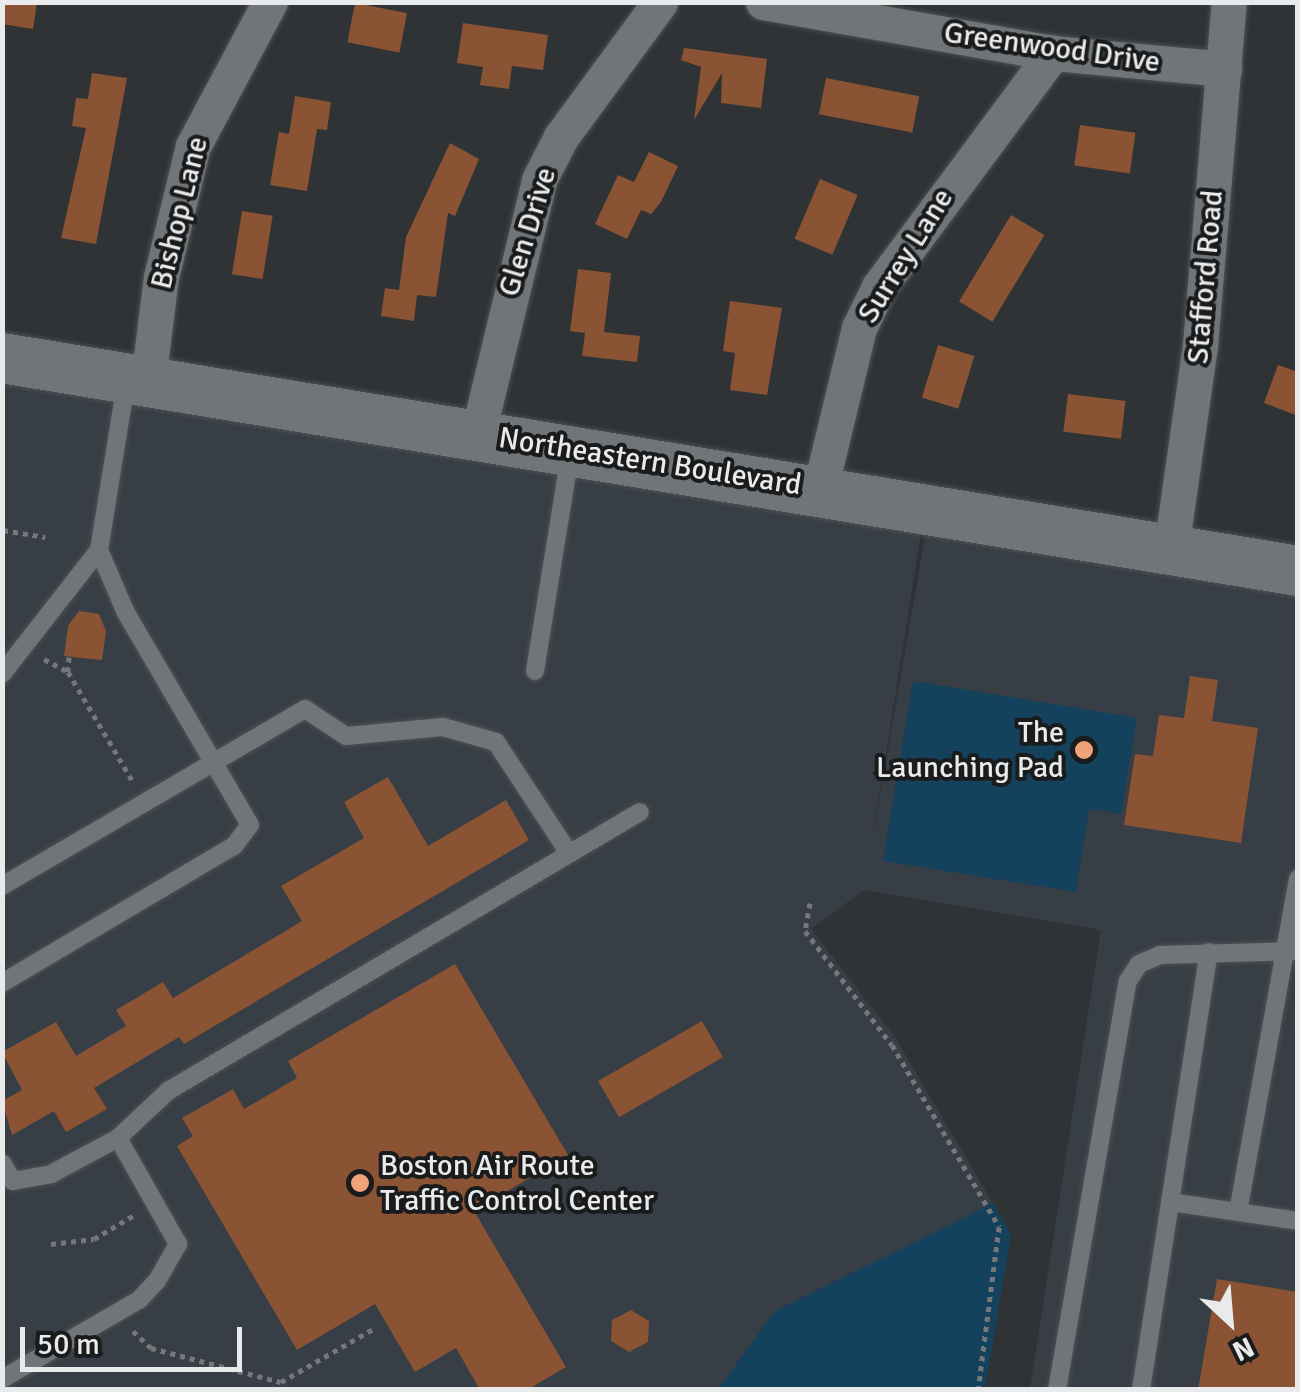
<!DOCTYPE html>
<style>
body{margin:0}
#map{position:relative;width:1300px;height:1392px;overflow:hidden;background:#303336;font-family:Signika,sans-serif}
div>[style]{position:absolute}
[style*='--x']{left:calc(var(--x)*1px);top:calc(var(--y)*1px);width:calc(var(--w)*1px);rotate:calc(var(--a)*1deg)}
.built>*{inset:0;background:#373e45}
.green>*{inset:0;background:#14425d}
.building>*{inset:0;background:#8a5334;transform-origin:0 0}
.path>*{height:5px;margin-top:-2.5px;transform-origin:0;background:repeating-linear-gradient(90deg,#75777a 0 5px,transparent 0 10px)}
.roads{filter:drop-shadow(0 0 2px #4e5153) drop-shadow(0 0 2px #4e5153)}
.lane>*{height:18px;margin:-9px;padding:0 9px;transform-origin:9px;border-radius:9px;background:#717577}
.street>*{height:35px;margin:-17.5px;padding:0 17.5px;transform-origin:17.5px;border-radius:17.5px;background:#717577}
.secondary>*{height:50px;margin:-25px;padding:0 25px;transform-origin:25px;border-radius:25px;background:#717577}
.dots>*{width:28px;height:28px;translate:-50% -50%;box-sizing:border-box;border:5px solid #1a1b1c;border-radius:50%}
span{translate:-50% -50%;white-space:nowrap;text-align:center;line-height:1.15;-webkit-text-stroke:8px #1a1b1c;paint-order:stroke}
.street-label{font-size:30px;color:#e8eaec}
.poi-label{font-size:30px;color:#e8eaec}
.right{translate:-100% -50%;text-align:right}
.left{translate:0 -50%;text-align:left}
.frame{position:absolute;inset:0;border:5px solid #e8eaec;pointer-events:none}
.north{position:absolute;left:1180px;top:1272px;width:100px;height:100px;-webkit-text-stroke:8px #1a1b1c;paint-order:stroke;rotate:154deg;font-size:28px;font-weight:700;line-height:40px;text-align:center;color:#e8eaec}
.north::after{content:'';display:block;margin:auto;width:35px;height:45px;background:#e8eaec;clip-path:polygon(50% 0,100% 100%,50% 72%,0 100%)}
.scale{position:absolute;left:20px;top:1327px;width:222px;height:45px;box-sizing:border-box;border:5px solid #e8eaec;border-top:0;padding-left:12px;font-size:30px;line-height:35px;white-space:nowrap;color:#e8eaec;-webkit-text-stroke:8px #1a1b1c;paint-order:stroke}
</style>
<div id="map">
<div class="built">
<i style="clip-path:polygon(2px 380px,921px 533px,870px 854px,926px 531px,1297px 592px,1297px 1389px,1030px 1389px,1101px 930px,864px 890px,811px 929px,895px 1037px,1011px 1234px,985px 1389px,3px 1389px)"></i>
</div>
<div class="green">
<i style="clip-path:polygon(913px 681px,1137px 718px,1121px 814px,1089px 809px,1076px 892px,883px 861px)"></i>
<i style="clip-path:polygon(993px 1203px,1011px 1234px,985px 1389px,718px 1389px,775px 1311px)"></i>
</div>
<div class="building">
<i style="clip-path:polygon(2px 2px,37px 2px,33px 29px,2px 24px)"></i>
<i style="left:355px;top:3px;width:53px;height:40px;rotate:11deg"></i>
<i style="clip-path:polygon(463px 23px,548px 35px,543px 70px,512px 66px,509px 89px,480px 85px,483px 67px,457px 63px)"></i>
<i style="clip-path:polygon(684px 48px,767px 59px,761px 108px,721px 103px,722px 73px,694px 120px,701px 67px,681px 60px)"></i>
<i style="clip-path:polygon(92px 73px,127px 78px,96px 244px,61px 238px,86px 128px,72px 126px,76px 98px,88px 99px)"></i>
<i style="left:826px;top:78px;width:95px;height:37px;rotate:11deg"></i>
<i style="clip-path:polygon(295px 96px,331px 102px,327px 130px,317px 129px,307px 191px,270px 185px,279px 132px,289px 134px)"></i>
<i style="left:1080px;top:125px;width:56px;height:41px;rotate:8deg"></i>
<i style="clip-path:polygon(450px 143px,479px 159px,455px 216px,448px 213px,436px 297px,417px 295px,414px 321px,381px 316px,385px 288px,399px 290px,406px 237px)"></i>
<i style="clip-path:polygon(649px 152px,678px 166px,661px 202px,651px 214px,641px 210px,627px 239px,595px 224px,618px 175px,634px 182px)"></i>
<i style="left:820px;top:179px;width:41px;height:65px;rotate:23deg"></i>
<i style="left:242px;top:211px;width:31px;height:64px;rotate:9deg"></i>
<i style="left:1011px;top:215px;width:39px;height:101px;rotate:31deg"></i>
<i style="clip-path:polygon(578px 269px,611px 273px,604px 332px,640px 336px,637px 362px,582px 356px,585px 333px,570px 331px)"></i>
<i style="clip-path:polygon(730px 301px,782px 308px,767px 395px,730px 390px,735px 353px,723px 351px)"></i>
<i style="left:938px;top:345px;width:38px;height:55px;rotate:17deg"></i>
<i style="clip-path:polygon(1278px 365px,1298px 372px,1298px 416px,1264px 403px)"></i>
<i style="left:1068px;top:394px;width:58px;height:38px;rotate:7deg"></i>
<i style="clip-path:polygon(79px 611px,99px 614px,106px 631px,102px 660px,64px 656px,68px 626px)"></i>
<i style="clip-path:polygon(1190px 676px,1218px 680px,1212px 721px,1258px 728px,1241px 843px,1124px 825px,1135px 754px,1153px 756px,1159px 715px,1184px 718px)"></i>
<i style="clip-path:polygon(388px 777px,428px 846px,506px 800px,529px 840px,184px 1044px,179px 1037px,94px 1088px,107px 1109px,66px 1132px,54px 1111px,12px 1135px,2px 1101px,22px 1090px,2px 1052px,56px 1022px,76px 1056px,126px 1026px,116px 1010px,163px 982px,173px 998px,302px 921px,281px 886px,364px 838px,344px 802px)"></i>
<i style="clip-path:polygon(455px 964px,568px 1155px,474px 1211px,566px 1367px,527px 1390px,480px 1390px,456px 1348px,415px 1372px,375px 1304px,297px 1350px,177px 1146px,193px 1136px,182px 1118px,233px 1089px,244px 1109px,297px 1078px,288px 1061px)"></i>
<i style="left:702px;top:1021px;width:42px;height:120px;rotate:60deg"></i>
<i style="clip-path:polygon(1217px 1279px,1298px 1292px,1298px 1390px,1198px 1390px)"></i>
<i style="clip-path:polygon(631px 1310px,649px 1321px,648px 1342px,629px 1352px,611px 1341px,612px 1320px)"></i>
</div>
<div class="path">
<i style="--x:3;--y:530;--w:43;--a:9.5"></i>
<i style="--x:69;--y:657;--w:15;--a:94"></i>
<i style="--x:68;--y:672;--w:128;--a:59.4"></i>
<i style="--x:44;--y:659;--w:27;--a:28"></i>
<i style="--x:810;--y:903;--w:28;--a:100"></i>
<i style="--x:805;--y:931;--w:143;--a:52.7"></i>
<i style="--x:892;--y:1045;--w:211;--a:59.5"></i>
<i style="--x:999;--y:1227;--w:164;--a:97.3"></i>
<i style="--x:51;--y:1244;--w:43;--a:-6.6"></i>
<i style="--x:94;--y:1239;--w:49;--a:-30.8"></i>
<i style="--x:133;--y:1331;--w:25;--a:43"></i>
<i style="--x:151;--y:1348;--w:134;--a:14.7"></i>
<i style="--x:281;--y:1382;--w:108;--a:-29.9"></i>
</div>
<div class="roads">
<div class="lane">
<i style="--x:535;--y:671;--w:220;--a:-80.8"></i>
<i style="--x:2;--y:674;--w:157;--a:-52"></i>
<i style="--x:2;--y:886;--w:351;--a:-30.3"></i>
<i style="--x:305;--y:709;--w:49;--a:33.4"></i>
<i style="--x:346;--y:736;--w:97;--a:-5.3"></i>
<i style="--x:443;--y:727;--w:55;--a:15.8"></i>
<i style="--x:496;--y:742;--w:133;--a:56.7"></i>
<i style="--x:2;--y:983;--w:269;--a:-30.6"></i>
<i style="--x:234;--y:846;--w:26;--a:-53"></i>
<i style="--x:250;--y:825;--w:246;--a:-120.3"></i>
<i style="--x:126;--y:613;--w:69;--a:-113.2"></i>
<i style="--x:99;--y:550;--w:169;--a:-80.8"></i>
<i style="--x:2;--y:1163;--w:21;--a:59"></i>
<i style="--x:13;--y:1181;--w:39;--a:-10"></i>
<i style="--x:51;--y:1174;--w:76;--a:-28.2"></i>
<i style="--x:1170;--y:1202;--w:129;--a:8.4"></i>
<i style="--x:1238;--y:1212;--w:339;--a:-79.8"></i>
<i style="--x:2;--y:1379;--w:158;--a:-30"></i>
<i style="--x:139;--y:1300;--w:26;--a:-47"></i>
<i style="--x:157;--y:1281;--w:43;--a:-60.4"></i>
<i style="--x:178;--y:1244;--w:122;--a:-119.5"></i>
<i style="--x:118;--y:1138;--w:69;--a:-43.2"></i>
<i style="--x:168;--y:1091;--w:548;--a:-30.59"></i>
<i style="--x:1057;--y:1390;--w:415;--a:-80.2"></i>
<i style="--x:1128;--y:981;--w:20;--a:-57"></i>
<i style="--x:1139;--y:964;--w:23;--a:-23"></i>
<i style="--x:1160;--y:955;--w:138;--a:-1.7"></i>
<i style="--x:1141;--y:1390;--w:443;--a:-81.2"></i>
</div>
<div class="street">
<i style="--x:763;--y:2;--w:294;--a:10"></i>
<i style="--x:1053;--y:53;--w:172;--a:5.3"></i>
<i style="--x:148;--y:381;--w:105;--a:-82.9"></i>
<i style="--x:161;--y:277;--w:135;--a:-76.3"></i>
<i style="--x:193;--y:146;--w:163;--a:-61.9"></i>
<i style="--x:478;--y:433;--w:260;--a:-76.4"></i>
<i style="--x:539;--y:180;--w:48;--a:-62.9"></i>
<i style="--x:561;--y:137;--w:167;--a:-53.7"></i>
<i style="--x:820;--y:489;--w:166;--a:-76.4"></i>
<i style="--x:859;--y:328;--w:46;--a:-64"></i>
<i style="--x:879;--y:287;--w:292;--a:-53.4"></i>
<i style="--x:1171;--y:549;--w:206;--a:-81.9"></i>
<i style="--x:1200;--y:345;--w:344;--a:-85.2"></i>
</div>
<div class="secondary">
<i style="--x:2;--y:358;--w:1313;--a:9.33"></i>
</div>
</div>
<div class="dots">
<i style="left:1084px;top:750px;background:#f0a378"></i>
<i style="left:360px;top:1183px;background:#f0a378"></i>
</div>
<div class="street-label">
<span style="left:1052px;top:48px;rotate:8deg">Greenwood Drive</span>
<span style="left:180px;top:213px;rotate:-76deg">Bishop Lane</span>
<span style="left:528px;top:232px;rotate:-73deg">Glen Drive</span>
<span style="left:906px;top:256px;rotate:-58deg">Surrey Lane</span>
<span style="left:1206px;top:277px;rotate:-85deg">Stafford Road</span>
<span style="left:650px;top:462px;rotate:9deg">Northeastern Boulevard</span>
</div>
<div class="poi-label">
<span class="right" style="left:1064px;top:750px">The<br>Launching Pad</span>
<span class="left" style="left:380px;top:1183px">Boston Air Route<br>Traffic Control Center</span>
</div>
<div class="frame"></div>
<div class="north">N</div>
<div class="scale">50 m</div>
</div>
